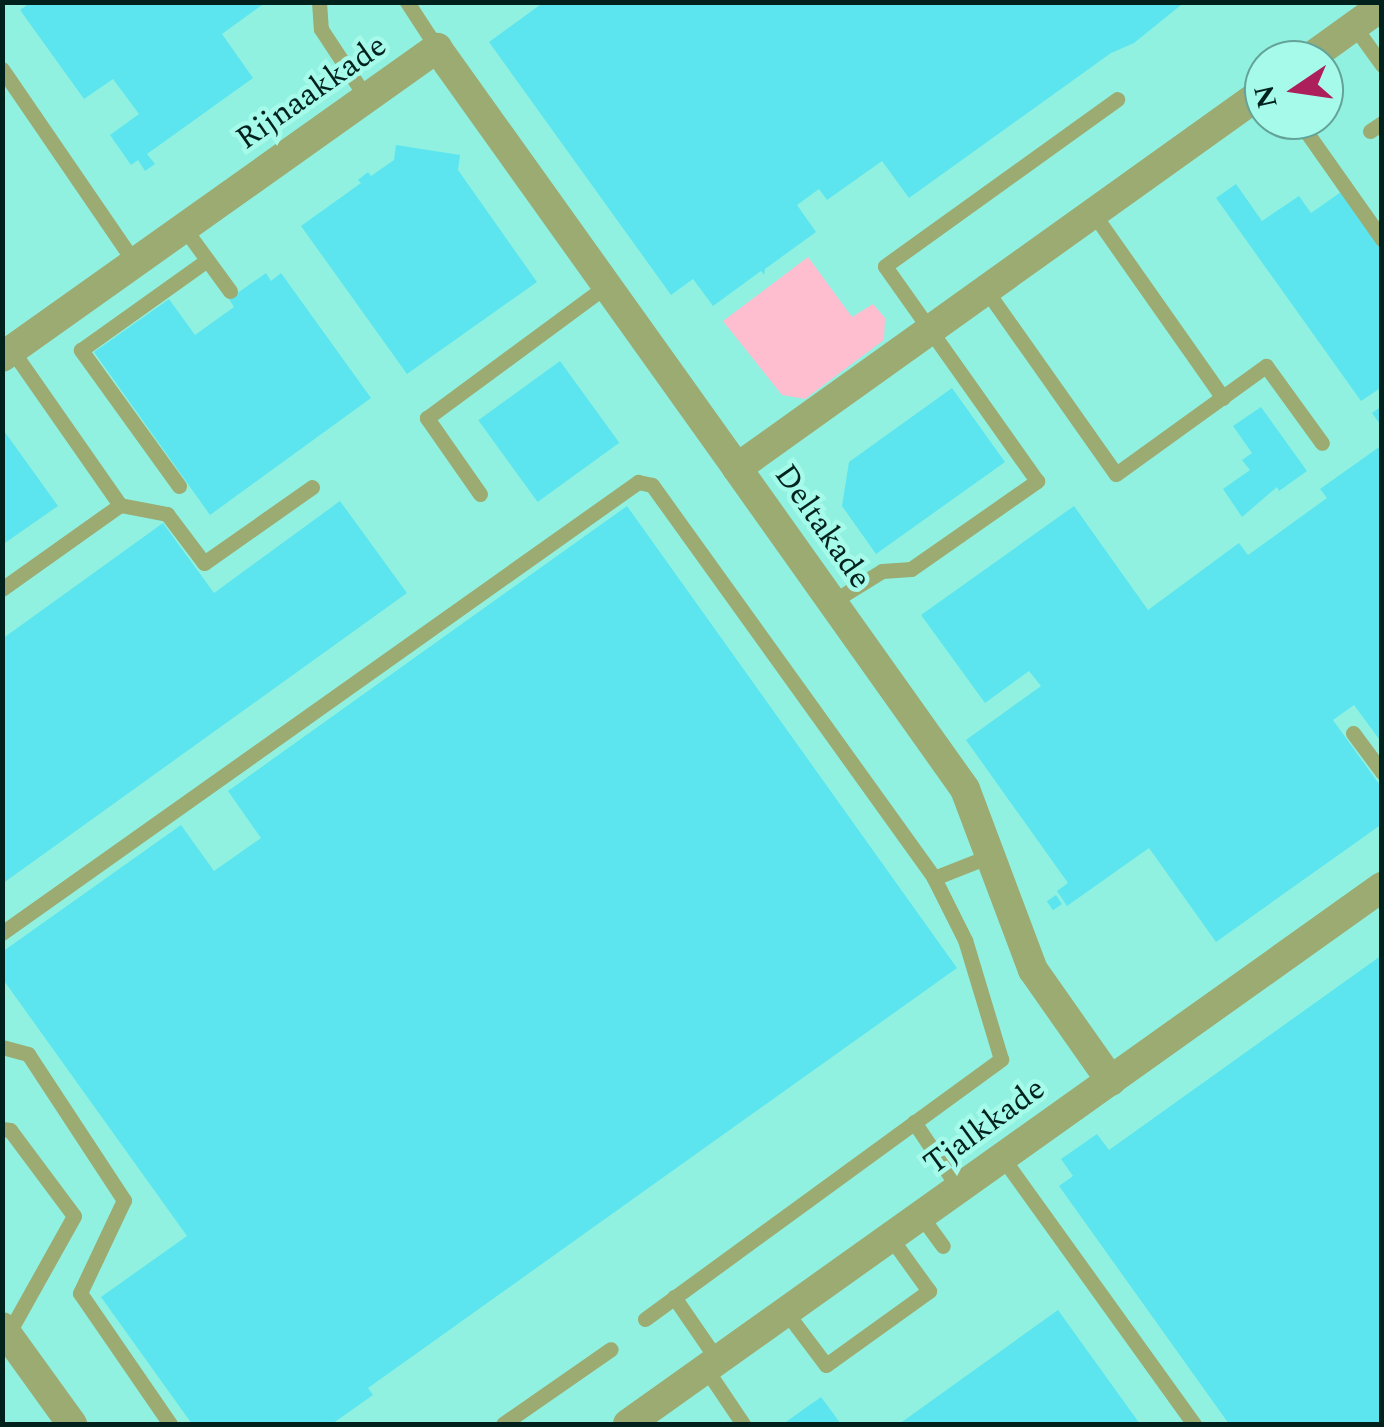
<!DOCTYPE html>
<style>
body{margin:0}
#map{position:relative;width:1384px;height:1427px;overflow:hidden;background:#a6faea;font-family:Spectral,serif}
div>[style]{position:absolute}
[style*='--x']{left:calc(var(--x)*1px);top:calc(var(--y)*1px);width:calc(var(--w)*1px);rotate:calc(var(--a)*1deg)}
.built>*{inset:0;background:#91f1e0}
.green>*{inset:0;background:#febecf}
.building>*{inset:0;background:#5ce5ee;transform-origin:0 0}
.service>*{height:15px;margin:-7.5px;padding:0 7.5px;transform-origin:7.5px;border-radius:7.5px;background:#9bab72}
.minor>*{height:30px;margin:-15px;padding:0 15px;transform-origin:15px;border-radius:15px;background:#9bab72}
span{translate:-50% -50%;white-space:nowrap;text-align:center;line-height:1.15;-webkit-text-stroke:9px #a6faea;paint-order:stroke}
.street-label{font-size:32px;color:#00211c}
.frame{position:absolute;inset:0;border:5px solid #00211c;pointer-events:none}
.north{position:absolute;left:1244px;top:40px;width:100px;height:100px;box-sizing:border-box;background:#a6faea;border:2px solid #64a398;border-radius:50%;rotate:257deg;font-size:28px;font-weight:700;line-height:40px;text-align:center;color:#00211c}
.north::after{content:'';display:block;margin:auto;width:35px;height:45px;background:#ad1f5b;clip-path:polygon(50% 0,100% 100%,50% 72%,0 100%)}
</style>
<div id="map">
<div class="built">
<i style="clip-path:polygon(evenodd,3px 3px,1381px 3px,1381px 1424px,3px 1424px,3px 3px,1264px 60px,1324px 60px,1324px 120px,1264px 120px,1264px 60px)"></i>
</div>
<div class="green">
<i style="clip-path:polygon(808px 257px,852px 317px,873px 304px,885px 318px,884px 340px,805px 399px,782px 395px,723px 321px)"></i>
</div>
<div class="building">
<i style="clip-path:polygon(31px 2px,266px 2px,222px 34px,253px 78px,147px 154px,155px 164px,145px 171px,138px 160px,131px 165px,110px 135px,139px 114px,113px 79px,84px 99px,20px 10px)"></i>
<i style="clip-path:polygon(544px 2px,1178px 2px,1181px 5px,1134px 43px,1111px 53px,909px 198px,882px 161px,827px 200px,819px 189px,797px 205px,816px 232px,765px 269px,764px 275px,761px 271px,713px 306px,693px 279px,671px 295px,489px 42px)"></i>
<i style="clip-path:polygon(396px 145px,460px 155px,458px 170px,537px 282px,407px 374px,301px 226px,361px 183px,358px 180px,368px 172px,371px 176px,394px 160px)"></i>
<i style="clip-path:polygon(1236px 184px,1262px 221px,1299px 196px,1311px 213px,1341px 192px,1382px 249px,1382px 387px,1361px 401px,1216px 198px)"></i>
<i style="clip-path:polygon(266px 273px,271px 281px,281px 273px,371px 398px,210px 515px,94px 352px,169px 299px,195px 335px,234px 307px,229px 299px)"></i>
<i style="left:560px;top:361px;width:101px;height:101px;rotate:54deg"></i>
<i style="clip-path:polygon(952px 388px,1005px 462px,876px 554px,842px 506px,849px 462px)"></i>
<i style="clip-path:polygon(1382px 406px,1382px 427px,1372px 413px)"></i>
<i style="clip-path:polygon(1261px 407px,1307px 471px,1279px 491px,1277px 487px,1242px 517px,1223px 489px,1250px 470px,1242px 460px,1252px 453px,1233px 426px)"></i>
<i style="clip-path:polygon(2px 428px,58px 506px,2px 545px)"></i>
<i style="clip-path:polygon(1382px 445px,1382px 743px,1354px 705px,1333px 720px,1382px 788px,1382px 824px,1216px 942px,1149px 848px,1067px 906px,1057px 891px,1068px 883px,966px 740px,1041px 686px,1029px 671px,985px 703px,921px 615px,1074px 506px,1148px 610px,1239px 543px,1248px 555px,1327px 498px,1320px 489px)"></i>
<i style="clip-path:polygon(340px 501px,407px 593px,2px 884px,2px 639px,163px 523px,214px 593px)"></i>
<i style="clip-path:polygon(627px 506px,957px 968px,368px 1388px,373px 1395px,332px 1424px,192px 1424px,101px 1297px,187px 1236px,2px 978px,2px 952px,181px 825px,214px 871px,261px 838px,228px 791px)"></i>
<i style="left:1056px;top:895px;width:11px;height:11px;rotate:56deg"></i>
<i style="clip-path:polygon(1382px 955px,1382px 1424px,1229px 1424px,1059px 1186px,1073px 1176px,1061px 1159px,1097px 1134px,1109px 1150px)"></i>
<i style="clip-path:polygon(1058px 1310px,1140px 1424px,899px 1424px)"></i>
<i style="clip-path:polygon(821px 1397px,841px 1424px,783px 1424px)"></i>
</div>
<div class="service">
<i style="--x:319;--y:2;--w:27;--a:86"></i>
<i style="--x:321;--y:29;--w:80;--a:56.7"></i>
<i style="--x:407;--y:2;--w:55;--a:56.9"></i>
<i style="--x:1354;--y:26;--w:48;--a:54.3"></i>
<i style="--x:2;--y:69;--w:235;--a:55.6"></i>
<i style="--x:1298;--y:120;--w:146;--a:54.8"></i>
<i style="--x:1370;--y:131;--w:14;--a:-34"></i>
<i style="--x:1093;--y:213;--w:226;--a:54.9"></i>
<i style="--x:184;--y:228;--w:78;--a:53.9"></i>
<i style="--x:986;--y:290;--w:225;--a:54.8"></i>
<i style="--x:1116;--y:474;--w:185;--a:-35.8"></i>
<i style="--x:1266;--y:366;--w:95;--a:54"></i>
<i style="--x:179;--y:486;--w:168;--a:-125.8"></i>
<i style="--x:81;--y:350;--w:155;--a:-35.5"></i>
<i style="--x:480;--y:494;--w:93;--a:-124.9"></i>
<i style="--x:427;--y:418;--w:222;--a:-36.4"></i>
<i style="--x:120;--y:505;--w:48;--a:10.8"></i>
<i style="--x:167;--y:514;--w:61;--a:52.9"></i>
<i style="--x:204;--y:563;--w:132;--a:-35.1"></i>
<i style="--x:2;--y:589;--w:145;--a:-35.4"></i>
<i style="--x:120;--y:505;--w:189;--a:-124.9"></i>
<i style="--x:832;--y:602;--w:59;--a:-31.8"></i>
<i style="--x:882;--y:571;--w:29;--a:-4"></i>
<i style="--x:911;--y:569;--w:154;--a:-34.9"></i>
<i style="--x:1037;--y:481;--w:263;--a:-125.3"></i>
<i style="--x:885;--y:266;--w:286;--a:-35.7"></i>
<i style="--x:1353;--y:733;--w:49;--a:53.4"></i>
<i style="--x:2;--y:933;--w:780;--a:-35.34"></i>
<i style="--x:638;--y:482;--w:14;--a:12"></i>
<i style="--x:652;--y:485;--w:484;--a:54.3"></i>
<i style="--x:934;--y:878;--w:60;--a:-21.4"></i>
<i style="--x:2;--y:1047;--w:27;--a:15"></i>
<i style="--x:28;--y:1054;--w:175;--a:56.7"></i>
<i style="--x:124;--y:1200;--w:103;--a:115.3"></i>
<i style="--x:80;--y:1293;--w:159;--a:55.5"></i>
<i style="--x:914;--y:1122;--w:81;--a:56.1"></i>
<i style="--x:2;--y:1129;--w:8;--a:7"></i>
<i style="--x:10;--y:1130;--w:107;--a:53.3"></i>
<i style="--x:74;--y:1216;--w:135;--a:119.2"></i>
<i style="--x:1002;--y:1157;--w:329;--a:54.3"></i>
<i style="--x:921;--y:1216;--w:37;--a:54"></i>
<i style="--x:674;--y:1297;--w:78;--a:55.5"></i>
<i style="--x:786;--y:1312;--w:66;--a:53"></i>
<i style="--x:826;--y:1365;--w:127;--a:-35.7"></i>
<i style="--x:929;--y:1291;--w:67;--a:-125.8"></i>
<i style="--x:645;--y:1319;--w:441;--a:-36.1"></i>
<i style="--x:1001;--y:1059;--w:124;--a:-106.8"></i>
<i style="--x:965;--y:940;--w:69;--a:-116.6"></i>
<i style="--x:706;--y:1369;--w:66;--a:56.1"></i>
<i style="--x:503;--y:1424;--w:131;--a:-34.8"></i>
</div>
<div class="minor">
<i style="--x:1307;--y:60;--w:92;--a:-35.8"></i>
<i style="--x:2;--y:357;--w:534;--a:-35.39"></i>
<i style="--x:437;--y:48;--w:516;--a:54.46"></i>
<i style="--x:1111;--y:1081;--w:136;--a:-125.1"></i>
<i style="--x:1033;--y:970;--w:193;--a:-110.6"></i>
<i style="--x:965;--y:789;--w:394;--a:-125.4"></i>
<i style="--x:737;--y:468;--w:648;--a:-35.58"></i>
<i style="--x:2;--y:1327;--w:120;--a:54.2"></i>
<i style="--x:628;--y:1424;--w:926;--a:-35.46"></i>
</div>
<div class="street-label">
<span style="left:312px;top:93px;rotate:-35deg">Rijnaakkade</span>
<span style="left:822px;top:527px;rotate:55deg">Deltakade</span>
<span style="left:985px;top:1127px;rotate:-36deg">Tjalkkade</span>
</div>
<div class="frame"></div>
<div class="north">N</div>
</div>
